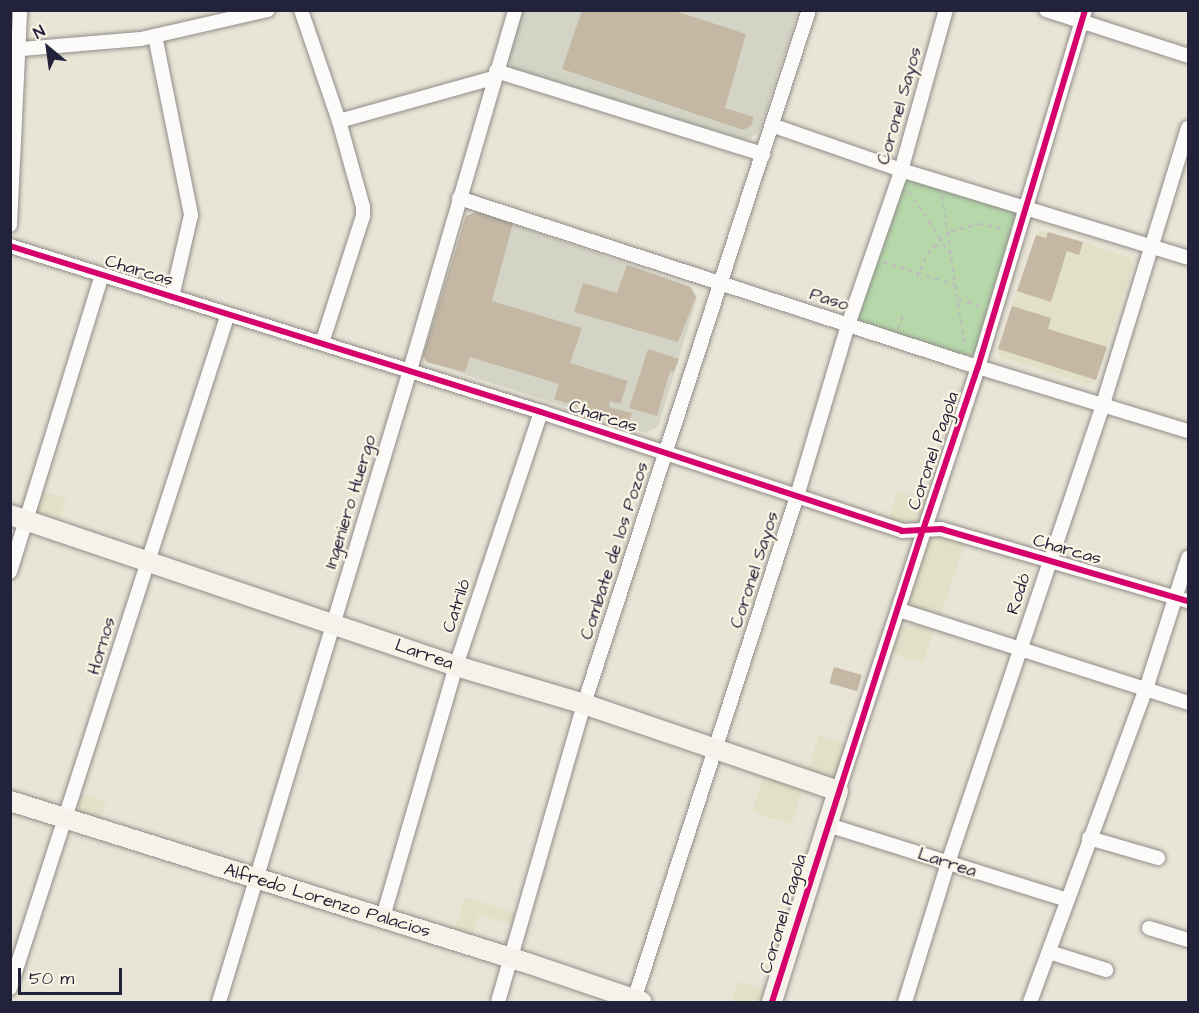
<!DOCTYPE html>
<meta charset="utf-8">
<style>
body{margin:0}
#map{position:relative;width:1199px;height:1013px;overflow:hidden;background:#e8e4d6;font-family:"Architects Daughter",sans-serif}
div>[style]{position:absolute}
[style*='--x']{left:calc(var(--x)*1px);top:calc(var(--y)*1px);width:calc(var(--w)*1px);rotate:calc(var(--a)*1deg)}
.built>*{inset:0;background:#e2e0c7;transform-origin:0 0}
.industrial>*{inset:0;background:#d4d4c6}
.green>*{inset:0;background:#b5d7a9}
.building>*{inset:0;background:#c4b8a4;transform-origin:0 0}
.path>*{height:2px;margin-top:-1px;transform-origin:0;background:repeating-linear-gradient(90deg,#bdbcbc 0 4.5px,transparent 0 9px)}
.roads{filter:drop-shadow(0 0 2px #8f8d8a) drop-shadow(0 0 2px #8f8d8a)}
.street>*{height:14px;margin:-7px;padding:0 7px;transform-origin:7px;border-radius:7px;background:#fcfbf9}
.secondary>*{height:20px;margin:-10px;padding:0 10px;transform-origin:10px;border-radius:10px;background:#f5f2eb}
.cycleway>*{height:6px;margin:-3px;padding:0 3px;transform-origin:3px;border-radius:3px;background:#d6006c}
span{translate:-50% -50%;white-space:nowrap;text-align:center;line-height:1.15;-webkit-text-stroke:4.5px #fcf5e5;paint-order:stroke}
.street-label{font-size:18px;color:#22223b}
.frame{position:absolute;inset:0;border:12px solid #22223b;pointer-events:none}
.north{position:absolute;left:18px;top:18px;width:60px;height:60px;-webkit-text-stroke:4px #fcf5e5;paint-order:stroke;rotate:331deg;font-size:16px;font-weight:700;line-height:24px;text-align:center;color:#22223b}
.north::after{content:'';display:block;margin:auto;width:21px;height:27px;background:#22223b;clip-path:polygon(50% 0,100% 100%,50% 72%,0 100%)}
.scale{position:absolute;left:18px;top:968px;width:104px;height:27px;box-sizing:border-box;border:3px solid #22223b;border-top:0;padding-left:8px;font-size:18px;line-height:21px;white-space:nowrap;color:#22223b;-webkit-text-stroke:4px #fcf5e5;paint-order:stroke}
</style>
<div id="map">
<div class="built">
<i style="clip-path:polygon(1042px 230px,1129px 257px,1133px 265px,1096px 380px,1088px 384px,1000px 357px,998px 349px,1036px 235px)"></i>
<i style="clip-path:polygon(43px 491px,66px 499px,57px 526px,35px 514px)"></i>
<i style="clip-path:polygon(898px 491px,927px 500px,916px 524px,907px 526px,888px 519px)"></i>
<i style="clip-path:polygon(931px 536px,940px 536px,965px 544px,940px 617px,909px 606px,907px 603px)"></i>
<i style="clip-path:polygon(913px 624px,934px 630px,923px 663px,891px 653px,900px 628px)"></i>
<i style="clip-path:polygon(819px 735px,849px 745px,838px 777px,834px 780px,806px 774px)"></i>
<i style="left:765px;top:771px;width:41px;height:43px;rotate:17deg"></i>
<i style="clip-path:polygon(81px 794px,106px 803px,99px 824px,76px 812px)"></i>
<i style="clip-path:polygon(465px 897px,516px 913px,512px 925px,479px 915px,471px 942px,453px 936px)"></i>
<i style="clip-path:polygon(739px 981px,765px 991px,762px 1002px,732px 1002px)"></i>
</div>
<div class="industrial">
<i style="clip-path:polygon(521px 11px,798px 11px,759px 132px,746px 140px,513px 69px,506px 55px)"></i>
<i style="clip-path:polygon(477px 212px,691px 286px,697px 298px,658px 427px,646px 433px,427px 362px,423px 356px,466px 216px)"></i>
</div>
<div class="green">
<i style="clip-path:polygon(905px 176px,1017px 213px,978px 346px,973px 354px,966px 355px,863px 323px,858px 318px,858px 309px)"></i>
</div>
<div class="building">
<i style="clip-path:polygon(582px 10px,672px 10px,746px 34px,725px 108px,754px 117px,751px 126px,743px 130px,562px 69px)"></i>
<i style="clip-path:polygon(477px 212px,513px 223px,492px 301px,582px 328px,570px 363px,628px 381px,620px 404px,610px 401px,609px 407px,632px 413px,628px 423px,554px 399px,559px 384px,470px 357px,465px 372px,427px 362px,423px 356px,466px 216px)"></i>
<i style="clip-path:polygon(1048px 232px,1083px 242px,1079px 255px,1067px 251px,1051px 302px,1017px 291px,1036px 235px,1046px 238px)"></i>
<i style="clip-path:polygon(627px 265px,690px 287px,696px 297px,678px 342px,574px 312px,583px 283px,617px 293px)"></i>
<i style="clip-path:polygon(1012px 306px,1051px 318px,1048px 329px,1107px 347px,1096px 380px,998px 349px)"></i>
<i style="clip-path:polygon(648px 349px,679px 359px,674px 372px,670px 371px,657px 416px,629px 408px)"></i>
<i style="left:834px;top:667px;width:29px;height:17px;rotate:16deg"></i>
</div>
<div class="path">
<i style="--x:909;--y:191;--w:75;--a:56.9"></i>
<i style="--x:942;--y:196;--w:154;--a:81.4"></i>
<i style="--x:883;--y:262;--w:76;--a:17.7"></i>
<i style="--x:917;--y:278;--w:26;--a:-67"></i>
<i style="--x:927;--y:254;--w:33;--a:-43"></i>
<i style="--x:951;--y:232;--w:29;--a:-16"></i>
<i style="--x:979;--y:224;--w:25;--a:11"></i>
<i style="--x:958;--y:299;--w:24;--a:19"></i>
<i style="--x:898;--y:329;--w:19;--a:-72"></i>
</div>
<div class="roads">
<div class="street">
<i style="--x:301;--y:10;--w:117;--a:71.1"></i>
<i style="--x:339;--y:121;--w:89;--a:74.4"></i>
<i style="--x:363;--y:207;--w:9;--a:90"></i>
<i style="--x:363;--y:216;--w:133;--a:107.9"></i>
<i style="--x:1046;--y:10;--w:149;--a:17.9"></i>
<i style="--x:155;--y:36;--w:183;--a:78.6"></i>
<i style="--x:191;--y:215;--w:84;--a:103"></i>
<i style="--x:10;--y:50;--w:131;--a:-4.8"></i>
<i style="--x:141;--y:39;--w:130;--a:-12.9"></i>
<i style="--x:496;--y:71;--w:280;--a:17.3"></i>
<i style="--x:339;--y:121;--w:160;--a:-15.6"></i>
<i style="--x:774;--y:126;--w:134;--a:19.1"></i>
<i style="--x:901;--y:170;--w:300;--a:17"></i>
<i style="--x:459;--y:198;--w:532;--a:18.06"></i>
<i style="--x:965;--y:363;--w:233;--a:17"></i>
<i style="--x:10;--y:225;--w:215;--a:-87.3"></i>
<i style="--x:10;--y:246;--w:556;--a:17.36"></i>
<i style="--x:541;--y:412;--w:380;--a:18.2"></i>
<i style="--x:902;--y:531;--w:39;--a:-3"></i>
<i style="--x:941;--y:529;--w:257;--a:16.3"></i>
<i style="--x:10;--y:572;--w:311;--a:-72.8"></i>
<i style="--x:899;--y:610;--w:304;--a:17.8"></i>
<i style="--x:838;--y:791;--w:447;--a:-71.7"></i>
<i style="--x:978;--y:367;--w:373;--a:-73.3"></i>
<i style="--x:828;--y:825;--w:250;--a:17.4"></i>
<i style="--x:1089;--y:838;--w:72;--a:16.2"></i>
<i style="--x:383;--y:917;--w:261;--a:-73.8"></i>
<i style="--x:456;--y:666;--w:268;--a:-71.5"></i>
<i style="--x:1149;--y:928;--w:41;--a:17.1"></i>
<i style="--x:1049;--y:952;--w:60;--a:17.5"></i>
<i style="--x:10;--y:988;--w:708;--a:-72.08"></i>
<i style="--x:634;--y:1000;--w:530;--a:-72.08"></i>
<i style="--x:797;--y:496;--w:178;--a:-73.4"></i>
<i style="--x:848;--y:325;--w:156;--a:-70.9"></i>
<i style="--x:899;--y:178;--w:174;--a:-74.4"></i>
<i style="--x:219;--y:1002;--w:660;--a:-73.18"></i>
<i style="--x:410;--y:370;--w:375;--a:-73.7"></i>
<i style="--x:498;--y:1002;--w:310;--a:-73.9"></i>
<i style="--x:584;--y:704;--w:730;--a:-72.04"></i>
<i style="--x:905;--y:1002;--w:145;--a:-72.8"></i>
<i style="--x:948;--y:863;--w:484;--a:-71.3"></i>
<i style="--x:1103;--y:404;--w:289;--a:-72.9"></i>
<i style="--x:1030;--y:1002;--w:334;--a:-69.7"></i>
<i style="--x:1146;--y:689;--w:138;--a:-72.2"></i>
</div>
<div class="secondary">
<i style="--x:10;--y:515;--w:471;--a:18.7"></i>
<i style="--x:456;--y:666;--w:134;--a:16.5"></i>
<i style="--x:584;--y:704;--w:268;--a:18.9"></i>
<i style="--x:838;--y:791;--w:221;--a:107.4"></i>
<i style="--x:10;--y:801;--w:545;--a:17.4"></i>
<i style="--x:530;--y:964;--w:118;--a:18.7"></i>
</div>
</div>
<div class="cycleway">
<i style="--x:10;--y:246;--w:556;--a:17.36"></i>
<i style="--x:541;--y:412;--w:380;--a:18.2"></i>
<i style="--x:902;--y:531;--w:39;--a:-3"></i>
<i style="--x:941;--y:529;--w:257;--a:16.3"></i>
<i style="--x:772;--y:1002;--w:496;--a:-72.3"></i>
<i style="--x:923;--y:530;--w:172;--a:-71.4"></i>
<i style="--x:978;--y:367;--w:373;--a:-73.3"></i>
</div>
<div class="street-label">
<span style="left:900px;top:106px;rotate:-74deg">Coronel Sayos</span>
<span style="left:139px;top:271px;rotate:17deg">Charcas</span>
<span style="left:829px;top:300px;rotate:18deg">Paso</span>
<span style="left:603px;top:417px;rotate:18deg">Charcas</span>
<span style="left:934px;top:451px;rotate:-71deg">Coronel Pagola</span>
<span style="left:351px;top:502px;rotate:-73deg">Ingeniero Huergo</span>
<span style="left:1067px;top:550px;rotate:16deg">Charcas</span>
<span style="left:615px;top:551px;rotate:-72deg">Combate de los Pozos</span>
<span style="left:755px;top:570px;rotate:-72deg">Coronel Sayos</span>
<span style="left:1019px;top:594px;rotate:-72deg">Rodó</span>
<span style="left:457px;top:606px;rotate:-72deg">Catriló</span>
<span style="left:102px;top:646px;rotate:-73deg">Hornos</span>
<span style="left:424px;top:655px;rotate:19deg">Larrea</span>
<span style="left:947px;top:863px;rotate:18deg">Larrea</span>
<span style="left:327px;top:901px;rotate:17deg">Alfredo Lorenzo Palacios</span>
<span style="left:784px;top:914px;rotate:-73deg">Coronel Pagola</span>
</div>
<div class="frame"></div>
<div class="north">N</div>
<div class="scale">50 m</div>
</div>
